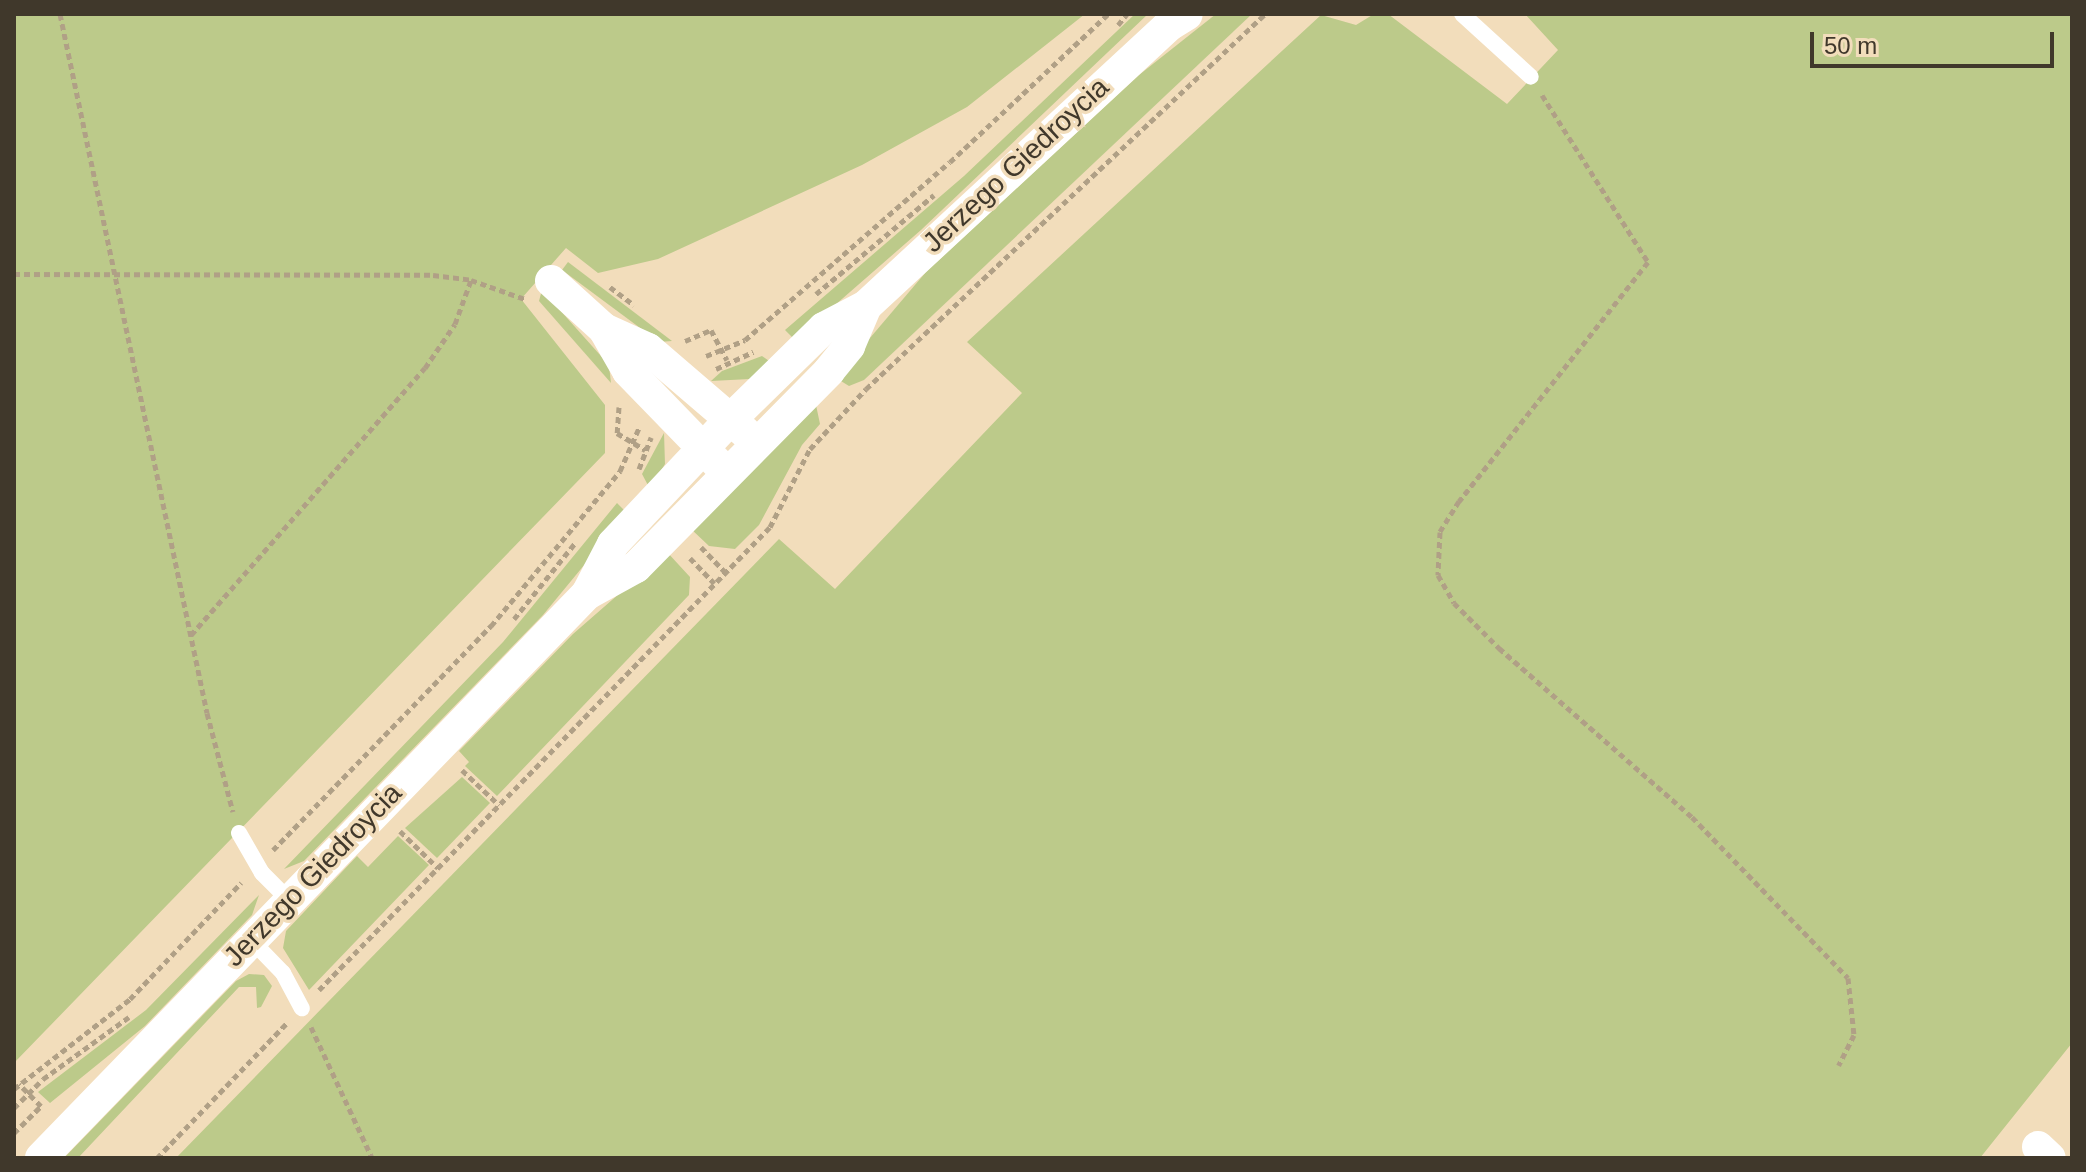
<!DOCTYPE html>
<style>
body{margin:0}
#map{position:relative;width:2086px;height:1172px;overflow:hidden;background:#f2ddbb;font-family:Helvetica,sans-serif}
div>[style]{position:absolute}
[style*='--x']{left:calc(var(--x)*1px);top:calc(var(--y)*1px);width:calc(var(--w)*1px);rotate:calc(var(--a)*1deg)}
.green>*{inset:0;background:#bcca8a}
.path>*{height:5px;margin-top:-2.5px;transform-origin:0;background:repeating-linear-gradient(90deg,#b0a086 0 6px,transparent 0 10px)}
.service>*{height:16px;margin:-8px;padding:0 8px;transform-origin:8px;border-radius:8px;background:#fff}
.minor>*{height:32px;margin:-16px;padding:0 16px;transform-origin:16px;border-radius:16px;background:#fff}
span{translate:-50% -50%;white-space:nowrap;text-align:center;line-height:1.15;-webkit-text-stroke:7px #f2ddbb;paint-order:stroke}
.street-label{font-size:28px;color:#40382b}
.frame{position:absolute;inset:0;border:16px solid #40382b;pointer-events:none}
.scale{position:absolute;left:1810px;top:32px;width:244px;height:36px;box-sizing:border-box;border:4px solid #40382b;border-top:0;padding-left:10px;font-size:24px;line-height:28px;white-space:nowrap;color:#40382b;-webkit-text-stroke:6px #f2ddbb;paint-order:stroke}
</style>
<div id="map">
<div class="green">
<i style="clip-path:polygon(14px 14px,1085px 14px,967px 107px,862px 165px,658px 259px,598px 273px,566px 248px,521px 299px,605px 405px,605px 453px,14px 1063px)"></i>
<i style="clip-path:polygon(1135px 14px,1148px 14px,921px 230px,795px 340px,785px 330px,964px 176px)"></i>
<i style="clip-path:polygon(1216px 14px,1252px 14px,864px 380px,849px 386px,836px 378px,926px 272px,1139px 75px)"></i>
<i style="clip-path:polygon(1374px 14px,1388px 14px,1507px 104px,1558px 50px,1525px 14px,2072px 14px,2072px 1043px,1980px 1158px,176px 1158px,779px 539px,835px 589px,1022px 393px,967px 342px,1321px 15px,1356px 25px)"></i>
<i style="clip-path:polygon(568px 262px,672px 341px,659px 342px,562px 270px)"></i>
<i style="clip-path:polygon(542px 290px,609px 365px,611px 383px,539px 301px)"></i>
<i style="clip-path:polygon(762px 356px,772px 363px,750px 379px,711px 381px,722px 371px)"></i>
<i style="clip-path:polygon(816px 405px,820px 424px,802px 445px,759px 525px,735px 549px,709px 546px,690px 528px)"></i>
<i style="clip-path:polygon(664px 433px,665px 464px,650px 489px,642px 474px)"></i>
<i style="clip-path:polygon(617px 503px,627px 513px,543px 615px,304px 861px,284px 869px,503px 642px)"></i>
<i style="clip-path:polygon(667px 552px,690px 577px,689px 595px,497px 796px,465px 766px,469px 762px,459px 751px,573px 634px)"></i>
<i style="clip-path:polygon(462px 777px,490px 803px,437px 858px,405px 828px)"></i>
<i style="clip-path:polygon(398px 836px,429px 865px,309px 990px,283px 948px,286px 931px,357px 856px,368px 867px)"></i>
<i style="clip-path:polygon(259px 895px,252px 915px,145px 1026px,50px 1103px,38px 1092px,146px 1010px)"></i>
<i style="clip-path:polygon(249px 974px,264px 975px,272px 986px,261px 1007px,257px 1008px,256px 987px,239px 987px,78px 1158px,64px 1158px,236px 981px)"></i>
</div>
<div class="path">
<i style="--x:60;--y:14;--w:714;--a:78.12"></i>
<i style="--x:207;--y:713;--w:102;--a:75.3"></i>
<i style="--x:1118;--y:25;--w:14;--a:-51"></i>
<i style="--x:1542;--y:95;--w:198;--a:57.6"></i>
<i style="--x:1648;--y:262;--w:305;--a:128.3"></i>
<i style="--x:1459;--y:501;--w:36;--a:122"></i>
<i style="--x:1440;--y:532;--w:43;--a:92.7"></i>
<i style="--x:1438;--y:575;--w:32;--a:60"></i>
<i style="--x:1454;--y:603;--w:64;--a:45"></i>
<i style="--x:1499;--y:648;--w:257;--a:41.2"></i>
<i style="--x:1692;--y:817;--w:224;--a:45.9"></i>
<i style="--x:1848;--y:978;--w:57;--a:84"></i>
<i style="--x:1854;--y:1035;--w:34;--a:117"></i>
<i style="--x:14;--y:274;--w:419;--a:0.1"></i>
<i style="--x:433;--y:275;--w:38;--a:7"></i>
<i style="--x:471;--y:280;--w:57;--a:19.4"></i>
<i style="--x:610;--y:287;--w:30;--a:37"></i>
<i style="--x:816;--y:294;--w:154;--a:-40"></i>
<i style="--x:685;--y:341;--w:28;--a:-23"></i>
<i style="--x:711;--y:330;--w:34;--a:62"></i>
<i style="--x:706;--y:356;--w:42;--a:-22.3"></i>
<i style="--x:745;--y:340;--w:271;--a:-41"></i>
<i style="--x:950;--y:162;--w:216;--a:-43.1"></i>
<i style="--x:716;--y:369;--w:41;--a:-24.7"></i>
<i style="--x:619;--y:407;--w:26;--a:94"></i>
<i style="--x:617;--y:433;--w:33;--a:31"></i>
<i style="--x:639;--y:469;--w:34;--a:-69"></i>
<i style="--x:701;--y:547;--w:35;--a:46"></i>
<i style="--x:690;--y:558;--w:35;--a:46"></i>
<i style="--x:514;--y:619;--w:97;--a:-51.2"></i>
<i style="--x:191;--y:635;--w:355;--a:-48.8"></i>
<i style="--x:425;--y:368;--w:53;--a:-55.7"></i>
<i style="--x:455;--y:324;--w:47;--a:-70"></i>
<i style="--x:462;--y:770;--w:51;--a:43.4"></i>
<i style="--x:400;--y:831;--w:53;--a:44.2"></i>
<i style="--x:273;--y:850;--w:313;--a:-45.8"></i>
<i style="--x:491;--y:626;--w:202;--a:-50.2"></i>
<i style="--x:620;--y:471;--w:47;--a:-66.2"></i>
<i style="--x:319;--y:990;--w:646;--a:-45.75"></i>
<i style="--x:770;--y:527;--w:88;--a:-62.9"></i>
<i style="--x:810;--y:449;--w:82;--a:-47"></i>
<i style="--x:866;--y:389;--w:548;--a:-43.22"></i>
<i style="--x:311;--y:1027;--w:145;--a:65"></i>
<i style="--x:14;--y:1089;--w:147;--a:-37.8"></i>
<i style="--x:130;--y:999;--w:161;--a:-46.3"></i>
<i style="--x:14;--y:1108;--w:41;--a:-45"></i>
<i style="--x:43;--y:1079;--w:106;--a:-35.8"></i>
<i style="--x:14;--y:1133;--w:38;--a:-45"></i>
<i style="--x:41;--y:1106;--w:31;--a:-135"></i>
<i style="--x:157;--y:1158;--w:187;--a:-46.1"></i>
</div>
<div class="service">
<i style="--x:1462;--y:14;--w:93;--a:42.4"></i>
<i style="--x:239;--y:833;--w:46;--a:60.1"></i>
<i style="--x:262;--y:873;--w:38;--a:45"></i>
<i style="--x:251;--y:940;--w:46;--a:45.9"></i>
<i style="--x:283;--y:973;--w:40;--a:62"></i>
</div>
<div class="minor">
<i style="--x:551;--y:281;--w:72;--a:42.2"></i>
<i style="--x:604;--y:329;--w:48;--a:24.4"></i>
<i style="--x:648;--y:349;--w:128;--a:40.6"></i>
<i style="--x:604;--y:329;--w:48;--a:60.3"></i>
<i style="--x:628;--y:371;--w:128;--a:45.9"></i>
<i style="--x:587;--y:594;--w:56;--a:-28.9"></i>
<i style="--x:636;--y:567;--w:275;--a:-45.4"></i>
<i style="--x:829;--y:371;--w:32;--a:-51"></i>
<i style="--x:849;--y:346;--w:43;--a:-67"></i>
<i style="--x:2038;--y:1147;--w:16;--a:43"></i>
<i style="--x:41;--y:1158;--w:785;--a:-45.93"></i>
<i style="--x:587;--y:594;--w:56;--a:-62.5"></i>
<i style="--x:613;--y:544;--w:172;--a:-46.7"></i>
<i style="--x:731;--y:419;--w:130;--a:-44.4"></i>
<i style="--x:824;--y:328;--w:47;--a:-27.6"></i>
<i style="--x:866;--y:306;--w:412;--a:-42.8"></i>
<i style="--x:1168;--y:26;--w:22;--a:-32"></i>
</div>
<div class="street-label">
<span style="left:1016px;top:165px;rotate:-43deg">Jerzego Giedroycia</span>
<span style="left:313px;top:875px;rotate:-46deg">Jerzego Giedroycia</span>
</div>
<div class="frame"></div>
<div class="scale">50 m</div>
</div>
